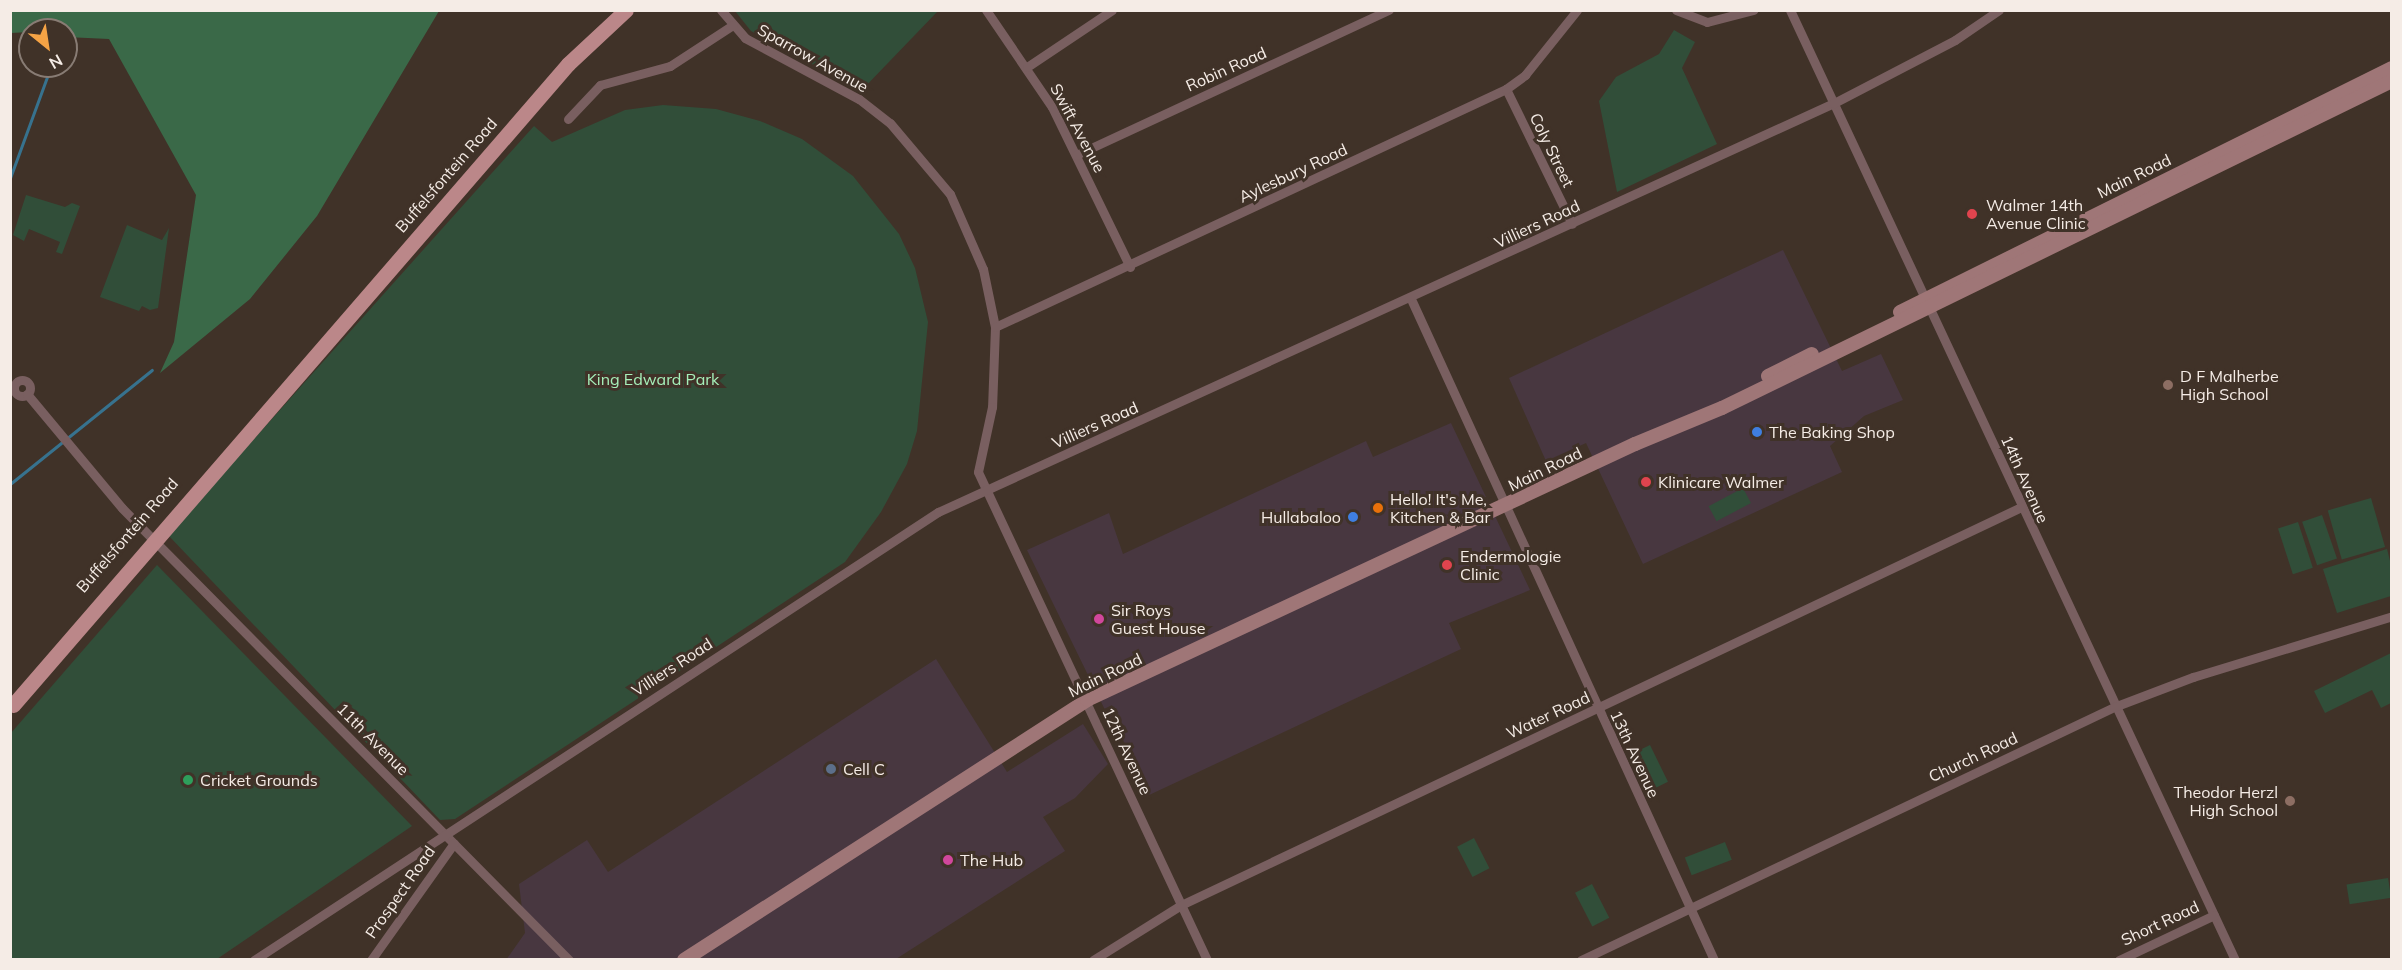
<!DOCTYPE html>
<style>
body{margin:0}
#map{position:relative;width:2402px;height:970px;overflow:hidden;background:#403228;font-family:Mulish,sans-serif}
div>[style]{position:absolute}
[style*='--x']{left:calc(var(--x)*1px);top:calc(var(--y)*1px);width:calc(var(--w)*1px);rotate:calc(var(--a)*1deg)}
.commercial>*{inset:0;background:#483740}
.green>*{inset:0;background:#314e39;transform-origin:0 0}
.forest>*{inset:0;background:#3a6948}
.stream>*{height:3px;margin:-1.5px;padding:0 1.5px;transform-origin:1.5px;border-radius:1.5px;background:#37728e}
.minor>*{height:9px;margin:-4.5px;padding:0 4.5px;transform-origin:4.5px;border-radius:4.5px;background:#795f60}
.minor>.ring{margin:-4.5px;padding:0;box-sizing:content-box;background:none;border:9px solid #795f60;border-radius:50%}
.secondary>*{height:14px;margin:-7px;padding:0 7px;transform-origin:7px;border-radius:7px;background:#9f7677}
.primary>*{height:15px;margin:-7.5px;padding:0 7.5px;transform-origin:7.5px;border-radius:7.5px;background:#bb8789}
.dots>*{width:16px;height:16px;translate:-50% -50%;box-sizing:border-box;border:3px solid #403228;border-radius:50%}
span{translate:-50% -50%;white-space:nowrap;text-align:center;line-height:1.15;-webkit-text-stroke:6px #403228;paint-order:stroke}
.street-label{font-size:16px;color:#f5ece6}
.poi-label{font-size:16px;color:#f5ece6}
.left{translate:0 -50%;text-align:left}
.right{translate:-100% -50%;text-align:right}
.park-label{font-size:16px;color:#a5efb9}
.frame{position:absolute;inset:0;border:12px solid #f5ece6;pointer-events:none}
.north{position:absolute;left:18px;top:18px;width:60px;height:60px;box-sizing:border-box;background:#403228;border:2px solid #887c74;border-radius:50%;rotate:150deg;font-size:16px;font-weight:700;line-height:24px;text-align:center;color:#f5ece6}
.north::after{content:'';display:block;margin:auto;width:21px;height:27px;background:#f5a345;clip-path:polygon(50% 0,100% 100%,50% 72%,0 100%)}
</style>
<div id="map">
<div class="commercial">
<i style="clip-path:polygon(1783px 250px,1842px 371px,1881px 354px,1903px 400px,1864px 416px,1830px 446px,1842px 472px,1643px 564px,1586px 443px,1546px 461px,1509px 378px)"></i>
<i style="clip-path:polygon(1451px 423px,1530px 590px,1449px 623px,1461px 649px,1147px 796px,1027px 550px,1109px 513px,1123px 554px,1366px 441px,1373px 457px)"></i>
<i style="clip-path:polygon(936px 659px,1007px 772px,1083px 724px,1108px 764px,1075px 798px,1043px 817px,1065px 851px,896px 959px,506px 960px,525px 933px,519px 884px,587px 840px,608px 872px)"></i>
</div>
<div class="green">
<i style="clip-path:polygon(735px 11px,938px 11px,861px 91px,751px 31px)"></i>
<i style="clip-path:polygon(1674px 30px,1695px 42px,1682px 68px,1717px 144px,1617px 192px,1599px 101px,1616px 77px,1659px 54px)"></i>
<i style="clip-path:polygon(663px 105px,716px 109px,760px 121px,802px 139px,853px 176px,899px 234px,915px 268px,928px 322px,917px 431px,907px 464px,881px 512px,845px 562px,455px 819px,440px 820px,168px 535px,534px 126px,552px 142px,625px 110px)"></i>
<i style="clip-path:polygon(26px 195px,65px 207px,72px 203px,80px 206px,62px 254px,56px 252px,60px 242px,29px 229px,24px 241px,13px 235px)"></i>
<i style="clip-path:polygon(127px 225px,162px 240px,169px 228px,158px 308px,150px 310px,142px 306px,139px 311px,100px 297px)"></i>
<i style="left:1743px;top:488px;width:17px;height:39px;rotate:62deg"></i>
<i style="left:2371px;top:498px;width:51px;height:45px;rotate:74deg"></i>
<i style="left:2322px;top:515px;width:46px;height:21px;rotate:71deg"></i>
<i style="left:2298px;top:522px;width:48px;height:21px;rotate:72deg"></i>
<i style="clip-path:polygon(2387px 549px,2391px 565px,2391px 596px,2337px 613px,2323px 569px)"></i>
<i style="clip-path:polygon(157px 565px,412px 826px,217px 959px,11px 959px,11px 733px)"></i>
<i style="clip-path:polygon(2391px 653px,2391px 703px,2381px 708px,2372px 690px,2325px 713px,2314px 691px)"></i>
<i style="left:1650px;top:745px;width:41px;height:19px;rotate:64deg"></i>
<i style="left:1474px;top:838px;width:34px;height:19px;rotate:63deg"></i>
<i style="left:1725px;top:842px;width:19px;height:43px;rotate:69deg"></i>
<i style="left:2388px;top:878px;width:20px;height:42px;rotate:81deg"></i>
<i style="left:1592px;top:884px;width:38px;height:19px;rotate:63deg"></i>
</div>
<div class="forest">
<i style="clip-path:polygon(10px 11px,11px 10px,439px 11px,317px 216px,250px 299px,160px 373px,174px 342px,196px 195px,109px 39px,66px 37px,66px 30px,11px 33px)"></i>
</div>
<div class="stream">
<i style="--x:10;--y:178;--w:119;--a:-69.9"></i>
<i style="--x:10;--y:484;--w:182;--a:-38.8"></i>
</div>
<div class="minor">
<i style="--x:721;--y:10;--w:37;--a:49"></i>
<i style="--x:745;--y:38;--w:129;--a:28.2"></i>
<i style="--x:859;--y:99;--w:39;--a:38"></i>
<i style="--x:890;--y:123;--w:93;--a:49.8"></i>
<i style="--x:950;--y:194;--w:82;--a:66.3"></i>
<i style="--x:983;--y:269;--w:59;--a:78.3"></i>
<i style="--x:995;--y:327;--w:80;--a:92.1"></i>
<i style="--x:992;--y:407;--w:66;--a:102.2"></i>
<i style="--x:978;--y:472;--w:539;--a:64.86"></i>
<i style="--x:986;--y:10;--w:117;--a:55.8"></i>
<i style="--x:1052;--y:107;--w:178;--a:64"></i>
<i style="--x:1676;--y:10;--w:33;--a:21"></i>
<i style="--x:1707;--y:22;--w:48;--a:-14.6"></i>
<i style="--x:1790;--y:10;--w:1049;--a:64.9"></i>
<i style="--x:1027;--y:67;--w:102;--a:-33.8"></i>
<i style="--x:1506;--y:89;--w:150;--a:63.9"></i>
<i style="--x:568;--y:119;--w:47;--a:-46.7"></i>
<i style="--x:600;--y:85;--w:73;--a:-15.2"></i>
<i style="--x:670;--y:66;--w:75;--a:-33.1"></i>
<i style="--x:1076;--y:155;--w:345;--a:-24.9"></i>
<i style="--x:1411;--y:299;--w:727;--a:65.37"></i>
<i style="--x:995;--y:327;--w:564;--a:-24.97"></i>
<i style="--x:1506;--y:89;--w:24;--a:-36"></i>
<i style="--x:1525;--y:75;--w:83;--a:-51.3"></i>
<i class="ring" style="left:14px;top:380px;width:7px;height:7px"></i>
<i style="--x:27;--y:394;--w:148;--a:50.2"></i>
<i style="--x:122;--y:508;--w:636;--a:45.32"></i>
<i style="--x:254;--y:960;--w:818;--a:-33.22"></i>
<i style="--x:938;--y:512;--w:985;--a:-24.54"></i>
<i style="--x:1834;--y:103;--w:136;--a:-27.5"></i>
<i style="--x:1955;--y:40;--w:53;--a:-34.3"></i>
<i style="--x:371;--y:960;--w:143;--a:-54.6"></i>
<i style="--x:1093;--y:960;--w:104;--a:-32"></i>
<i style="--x:1181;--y:905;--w:930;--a:-25.35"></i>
<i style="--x:1581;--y:960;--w:590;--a:-25.39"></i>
<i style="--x:2114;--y:707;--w:85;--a:-20.8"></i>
<i style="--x:2193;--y:677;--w:208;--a:-17"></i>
<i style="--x:2119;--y:960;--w:105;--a:-25.3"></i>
</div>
<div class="secondary">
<i style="--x:1900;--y:312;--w:549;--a:-26.38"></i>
<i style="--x:1768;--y:376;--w:49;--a:-26.6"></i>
<i style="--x:684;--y:960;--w:480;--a:-32.8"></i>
<i style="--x:1087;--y:700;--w:605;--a:-25.04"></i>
<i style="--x:1635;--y:444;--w:94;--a:-22.5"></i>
<i style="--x:1722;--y:408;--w:746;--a:-26.02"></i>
</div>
<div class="primary">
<i style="--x:13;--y:705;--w:848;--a:-49.11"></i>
<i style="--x:568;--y:64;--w:79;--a:-43"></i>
</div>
<div class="dots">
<i style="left:1972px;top:214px;background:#e0444e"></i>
<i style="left:2168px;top:385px;background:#8d6e63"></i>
<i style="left:1757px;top:432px;background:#3f7fe0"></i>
<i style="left:1646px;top:482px;background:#e0444e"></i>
<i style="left:1378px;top:508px;background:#e8710a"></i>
<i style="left:1353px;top:517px;background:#3f7fe0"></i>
<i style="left:1447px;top:565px;background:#e0444e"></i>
<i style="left:1099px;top:619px;background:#d1479c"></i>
<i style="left:831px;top:769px;background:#5c6f8a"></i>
<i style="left:188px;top:780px;background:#2e9e5b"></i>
<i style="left:2290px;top:801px;background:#8d6e63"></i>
<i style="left:948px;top:860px;background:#d1479c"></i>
</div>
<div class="street-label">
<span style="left:813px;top:58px;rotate:29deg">Sparrow Avenue</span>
<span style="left:1226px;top:69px;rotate:-24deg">Robin Road</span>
<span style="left:1078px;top:128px;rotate:62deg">Swift Avenue</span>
<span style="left:1552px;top:150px;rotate:64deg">Coly Street</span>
<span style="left:1293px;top:173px;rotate:-25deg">Aylesbury Road</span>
<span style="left:446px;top:175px;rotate:-49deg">Buffelsfontein Road</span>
<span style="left:2134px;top:176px;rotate:-26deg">Main Road</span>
<span style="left:1537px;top:224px;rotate:-25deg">Villiers Road</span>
<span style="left:1095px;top:425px;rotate:-24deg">Villiers Road</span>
<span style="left:1545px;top:469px;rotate:-26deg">Main Road</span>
<span style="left:2025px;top:479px;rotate:66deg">14th Avenue</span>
<span style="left:127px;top:535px;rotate:-49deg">Buffelsfontein Road</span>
<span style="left:672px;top:667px;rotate:-33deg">Villiers Road</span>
<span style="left:1105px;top:675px;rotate:-26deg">Main Road</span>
<span style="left:1548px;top:715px;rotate:-25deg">Water Road</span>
<span style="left:373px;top:739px;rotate:45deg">11th Avenue</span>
<span style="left:1127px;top:751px;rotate:65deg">12th Avenue</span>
<span style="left:1635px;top:754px;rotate:65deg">13th Avenue</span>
<span style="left:1973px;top:757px;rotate:-25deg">Church Road</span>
<span style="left:400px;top:892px;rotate:-55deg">Prospect Road</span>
<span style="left:2160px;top:923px;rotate:-25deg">Short Road</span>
</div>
<div class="poi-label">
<span class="left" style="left:1986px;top:214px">Walmer 14th<br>Avenue Clinic</span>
<span class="left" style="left:2180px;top:385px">D F Malherbe<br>High School</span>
<span class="left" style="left:1769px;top:432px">The Baking Shop</span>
<span class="left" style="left:1658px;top:482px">Klinicare Walmer</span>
<span class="left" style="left:1390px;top:508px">Hello! It's Me,<br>Kitchen &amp; Bar</span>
<span class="right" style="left:1341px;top:517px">Hullabaloo</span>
<span class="left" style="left:1460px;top:565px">Endermologie<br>Clinic</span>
<span class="left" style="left:1111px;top:619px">Sir Roys<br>Guest House</span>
<span class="left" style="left:843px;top:769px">Cell C</span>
<span class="left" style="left:200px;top:780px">Cricket Grounds</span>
<span class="right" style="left:2278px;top:801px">Theodor Herzl<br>High School</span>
<span class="left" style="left:960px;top:860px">The Hub</span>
</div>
<div class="park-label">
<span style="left:653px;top:379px">King Edward Park</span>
</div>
<div class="frame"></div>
<div class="north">N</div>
</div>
